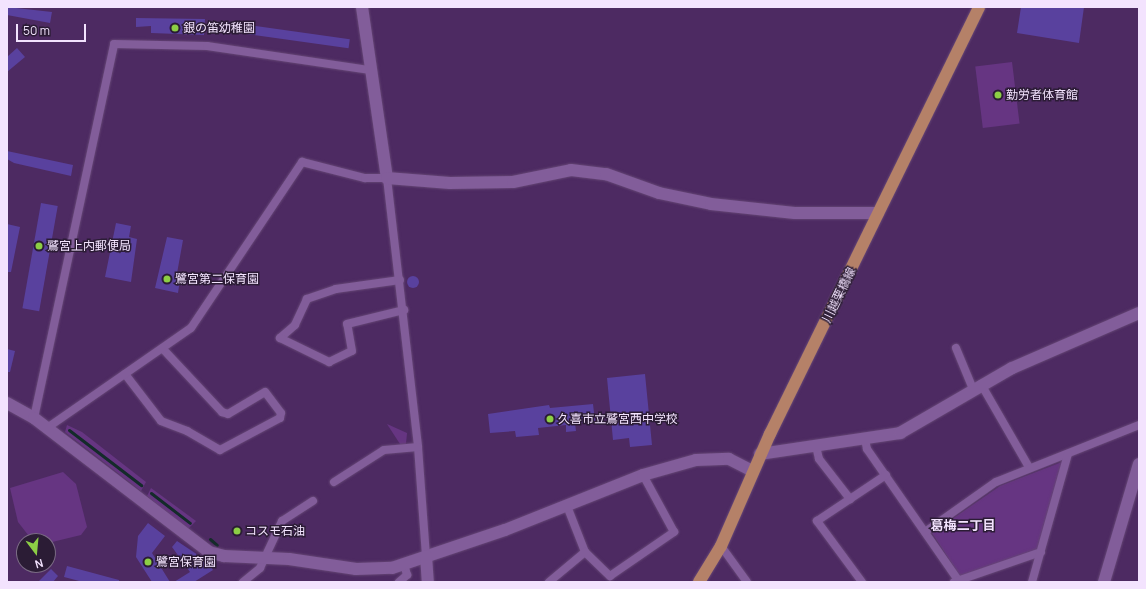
<!DOCTYPE html>
<meta charset="utf-8">
<style>
body{margin:0}
#map{position:relative;width:1146px;height:589px;overflow:hidden;background:#4d2a62;font-family:Manrope,"Noto Sans JP",sans-serif}
div>[style]{position:absolute}
[style*='--x']{left:calc(var(--x)*1px);top:calc(var(--y)*1px);width:calc(var(--w)*1px);rotate:calc(var(--a)*1deg)}
.green>*{inset:0;background:#663582;transform-origin:0 0}
.stream>*{height:3px;margin:-1.5px;padding:0 1.5px;transform-origin:1.5px;border-radius:1.5px;background:#142b2a}
.building>*{inset:0;background:#59419e;transform-origin:0 0}
.round{border-radius:50%}
.roads{filter:drop-shadow(0 0 1px #654675) drop-shadow(0 0 1px #654675)}
.street>*{height:8px;margin:-4px;padding:0 4px;transform-origin:4px;border-radius:4px;background:#825d9a}
.secondary>*{height:12px;margin:-6px;padding:0 6px;transform-origin:6px;border-radius:6px;background:#825d9a}
.primary>*{height:12px;margin:-6px;padding:0 6px;transform-origin:6px;border-radius:6px;background:#b58168}
.dots>*{width:11px;height:11px;translate:-50% -50%;box-sizing:border-box;border:2px solid #2b1c35;border-radius:50%}
span{translate:-50% -50%;white-space:nowrap;text-align:center;line-height:1.15;-webkit-text-stroke:3px #2b1c35;paint-order:stroke}
.poi-label{font-size:12px;color:#f3e3fe}
.left{translate:0 -50%;text-align:left}
.street-label{font-size:12px;color:#f3e3fe}
.neighbourhood-label{font-size:13px;color:#f3e3fe;font-weight:700}
.frame{position:absolute;inset:0;border:8px solid #f3e3fe;pointer-events:none}
.north{position:absolute;left:16px;top:533px;width:40px;height:40px;box-sizing:border-box;background:#2b1c35;border:1px solid #7b6c85;border-radius:50%;rotate:164deg;font-size:11px;font-weight:700;line-height:16px;text-align:center;color:#f3e3fe}
.north::after{content:'';display:block;margin:auto;width:14px;height:18px;background:#8cce45;clip-path:polygon(50% 0,100% 100%,50% 72%,0 100%)}
.scale{position:absolute;left:16px;top:24px;width:70px;height:18px;box-sizing:border-box;border:2px solid #f3e3fe;border-top:0;padding-left:5px;font-size:12px;line-height:14px;white-space:nowrap;color:#f3e3fe;-webkit-text-stroke:3px #2b1c35;paint-order:stroke}
</style>
<div id="map">
<div class="green">
<i style="left:1012px;top:62px;width:62px;height:37px;rotate:83deg"></i>
<i style="clip-path:polygon(387px 424px,407px 433px,406px 444px,400px 444px)"></i>
<i style="clip-path:polygon(67px 425px,82px 432px,146px 482px,141px 491px,65px 432px)"></i>
<i style="clip-path:polygon(1062px 462px,1038px 550px,960px 576px,932px 533px,1000px 486px)"></i>
<i style="clip-path:polygon(63px 472px,76px 484px,87px 527px,81px 535px,48px 543px,32px 540px,18px 522px,10px 488px)"></i>
<i style="clip-path:polygon(151px 488px,196px 521px,188px 529px,147px 496px)"></i>
</div>
<div class="stream">
<i style="--x:69;--y:430;--w:91;--a:37.4"></i>
<i style="--x:151;--y:493;--w:49;--a:37.6"></i>
<i style="--x:210;--y:539;--w:9;--a:41"></i>
</div>
<div class="building">
<i style="clip-path:polygon(7px 7px,52px 12px,50px 23px,7px 15px)"></i>
<i style="clip-path:polygon(1021px 7px,1084px 7px,1079px 43px,1017px 33px)"></i>
<i style="clip-path:polygon(136px 18px,205px 19px,204px 35px,151px 33px,151px 26px,136px 27px)"></i>
<i style="left:227px;top:22px;width:124px;height:9px;rotate:8deg"></i>
<i style="clip-path:polygon(17px 48px,25px 57px,7px 72px,7px 57px)"></i>
<i style="clip-path:polygon(7px 151px,73px 165px,71px 176px,14px 163px,7px 159px)"></i>
<i style="left:41px;top:203px;width:17px;height:107px;rotate:10deg"></i>
<i style="clip-path:polygon(116px 223px,131px 226px,129px 237px,137px 239px,131px 282px,105px 277px)"></i>
<i style="clip-path:polygon(7px 224px,20px 227px,11px 272px,7px 272px)"></i>
<i style="clip-path:polygon(167px 237px,183px 240px,176px 279px,180px 280px,178px 293px,155px 288px)"></i>
<i class="round" style="left:407px;top:276px;width:12px;height:12px"></i>
<i style="clip-path:polygon(7px 349px,15px 351px,10px 372px,7px 372px)"></i>
<i style="clip-path:polygon(645px 374px,652px 445px,630px 447px,629px 438px,613px 440px,607px 378px)"></i>
<i style="clip-path:polygon(593px 404px,595px 421px,575px 423px,576px 431px,566px 432px,566px 425px,538px 428px,539px 435px,516px 437px,515px 431px,490px 433px,488px 414px,549px 405px,550px 408px)"></i>
<i style="clip-path:polygon(148px 523px,165px 536px,152px 553px,170px 582px,152px 582px,136px 557px,138px 536px)"></i>
<i style="clip-path:polygon(177px 541px,207px 561px,213px 570px,194px 582px,174px 582px,190px 572px,172px 547px)"></i>
<i style="clip-path:polygon(67px 566px,119px 580px,119px 582px,83px 582px,64px 577px)"></i>
<i style="clip-path:polygon(51px 569px,58px 576px,53px 582px,38px 582px)"></i>
</div>
<div class="roads">
<div class="street">
<i style="--x:400;--y:280;--w:65;--a:172"></i>
<i style="--x:336;--y:289;--w:31;--a:161"></i>
<i style="--x:307;--y:299;--w:29;--a:115"></i>
<i style="--x:295;--y:325;--w:20;--a:139"></i>
<i style="--x:280;--y:338;--w:55;--a:26.1"></i>
<i style="--x:329;--y:362;--w:25;--a:-26"></i>
<i style="--x:352;--y:351;--w:27;--a:-100"></i>
<i style="--x:347;--y:324;--w:59;--a:-13.8"></i>
<i style="--x:956;--y:348;--w:44;--a:67.5"></i>
<i style="--x:125;--y:374;--w:59;--a:52.5"></i>
<i style="--x:161;--y:421;--w:28;--a:21"></i>
<i style="--x:187;--y:431;--w:38;--a:30"></i>
<i style="--x:220;--y:450;--w:68;--a:-28.1"></i>
<i style="--x:280;--y:418;--w:5;--a:-79"></i>
<i style="--x:281;--y:413;--w:26;--a:-127"></i>
<i style="--x:265;--y:392;--w:43;--a:149.3"></i>
<i style="--x:228;--y:414;--w:6;--a:-162"></i>
<i style="--x:222;--y:412;--w:86;--a:-133.1"></i>
<i style="--x:981;--y:384;--w:96;--a:60"></i>
<i style="--x:34;--y:418;--w:382;--a:-77.9"></i>
<i style="--x:114;--y:44;--w:93;--a:1.2"></i>
<i style="--x:207;--y:46;--w:165;--a:8.4"></i>
<i style="--x:47;--y:428;--w:175;--a:-34.8"></i>
<i style="--x:191;--y:328;--w:200;--a:-56.2"></i>
<i style="--x:302;--y:162;--w:65;--a:14.3"></i>
<i style="--x:365;--y:178;--w:22;--a:0"></i>
<i style="--x:387;--y:178;--w:271;--a:83.4"></i>
<i style="--x:418;--y:447;--w:109;--a:85.8"></i>
<i style="--x:865;--y:439;--w:10;--a:79"></i>
<i style="--x:867;--y:449;--w:160;--a:55.2"></i>
<i style="--x:816;--y:446;--w:13;--a:77"></i>
<i style="--x:819;--y:459;--w:51;--a:52.2"></i>
<i style="--x:334;--y:482;--w:59;--a:-32.6"></i>
<i style="--x:384;--y:450;--w:34;--a:-5"></i>
<i style="--x:567;--y:506;--w:49;--a:68.6"></i>
<i style="--x:585;--y:552;--w:35;--a:44"></i>
<i style="--x:610;--y:576;--w:78;--a:-34.5"></i>
<i style="--x:674;--y:532;--w:65;--a:-118.5"></i>
<i style="--x:925;--y:532;--w:87;--a:-35.2"></i>
<i style="--x:996;--y:482;--w:154;--a:-21.7"></i>
<i style="--x:721;--y:546;--w:44;--a:54.2"></i>
<i style="--x:243;--y:582;--w:22;--a:-39"></i>
<i style="--x:260;--y:568;--w:52;--a:-64.9"></i>
<i style="--x:282;--y:521;--w:37;--a:-33"></i>
<i style="--x:399;--y:582;--w:11;--a:-41"></i>
<i style="--x:407;--y:575;--w:11;--a:-105"></i>
<i style="--x:549;--y:582;--w:47;--a:-39.8"></i>
<i style="--x:862;--y:582;--w:76;--a:-126.4"></i>
<i style="--x:817;--y:521;--w:83;--a:-33.7"></i>
<i style="--x:954;--y:582;--w:92;--a:-19"></i>
<i style="--x:1032;--y:582;--w:133;--a:-74.3"></i>
</div>
<div class="secondary">
<i style="--x:362;--y:7;--w:173;--a:81.7"></i>
<i style="--x:387;--y:178;--w:63;--a:4.5"></i>
<i style="--x:450;--y:183;--w:63;--a:-0.9"></i>
<i style="--x:513;--y:182;--w:59;--a:-11.7"></i>
<i style="--x:571;--y:170;--w:35;--a:7"></i>
<i style="--x:606;--y:174;--w:56;--a:19.7"></i>
<i style="--x:659;--y:193;--w:53;--a:11.9"></i>
<i style="--x:711;--y:204;--w:84;--a:6.1"></i>
<i style="--x:795;--y:213;--w:83;--a:0"></i>
<i style="--x:7;--y:403;--w:31;--a:29"></i>
<i style="--x:34;--y:418;--w:220;--a:37.4"></i>
<i style="--x:209;--y:552;--w:16;--a:15"></i>
<i style="--x:224;--y:556;--w:65;--a:2.6"></i>
<i style="--x:289;--y:559;--w:68;--a:8.5"></i>
<i style="--x:356;--y:569;--w:36;--a:-2"></i>
<i style="--x:392;--y:568;--w:119;--a:-18.6"></i>
<i style="--x:505;--y:530;--w:149;--a:-21.7"></i>
<i style="--x:643;--y:475;--w:55;--a:-15.8"></i>
<i style="--x:696;--y:460;--w:33;--a:-2"></i>
<i style="--x:729;--y:459;--w:27;--a:27"></i>
<i style="--x:760;--y:454;--w:142;--a:-8.5"></i>
<i style="--x:900;--y:433;--w:129;--a:-30.1"></i>
<i style="--x:1012;--y:368;--w:138;--a:-23.4"></i>
<i style="--x:426;--y:556;--w:26;--a:86"></i>
<i style="--x:1104;--y:582;--w:123;--a:-73.5"></i>
</div>
<div class="primary">
<i style="--x:699;--y:582;--w:42;--a:-58.6"></i>
<i style="--x:721;--y:546;--w:122;--a:-66.4"></i>
<i style="--x:770;--y:434;--w:475;--a:-63.9"></i>
</div>
</div>
<div class="dots">
<i style="left:175px;top:28px;background:#8cce45"></i>
<i style="left:998px;top:95px;background:#8cce45"></i>
<i style="left:39px;top:246px;background:#8cce45"></i>
<i style="left:167px;top:279px;background:#8cce45"></i>
<i style="left:550px;top:419px;background:#8cce45"></i>
<i style="left:237px;top:531px;background:#8cce45"></i>
<i style="left:148px;top:562px;background:#8cce45"></i>
</div>
<div class="poi-label">
<span class="left" style="left:183px;top:28px">銀の笛幼稚園</span>
<span class="left" style="left:1006px;top:95px">勤労者体育館</span>
<span class="left" style="left:47px;top:246px">鷲宮上内郵便局</span>
<span class="left" style="left:175px;top:279px">鷺宮第二保育園</span>
<span class="left" style="left:558px;top:419px">久喜市立鷲宮西中学校</span>
<span class="left" style="left:245px;top:531px">コスモ石油</span>
<span class="left" style="left:156px;top:562px">鷺宮保育園</span>
</div>
<div class="street-label">
<span style="left:839px;top:295px;rotate:-64deg">川越栗橋線</span>
</div>
<div class="neighbourhood-label">
<span style="left:963px;top:525px">葛梅二丁目</span>
</div>
<div class="frame"></div>
<div class="north">N</div>
<div class="scale">50 m</div>
</div>
